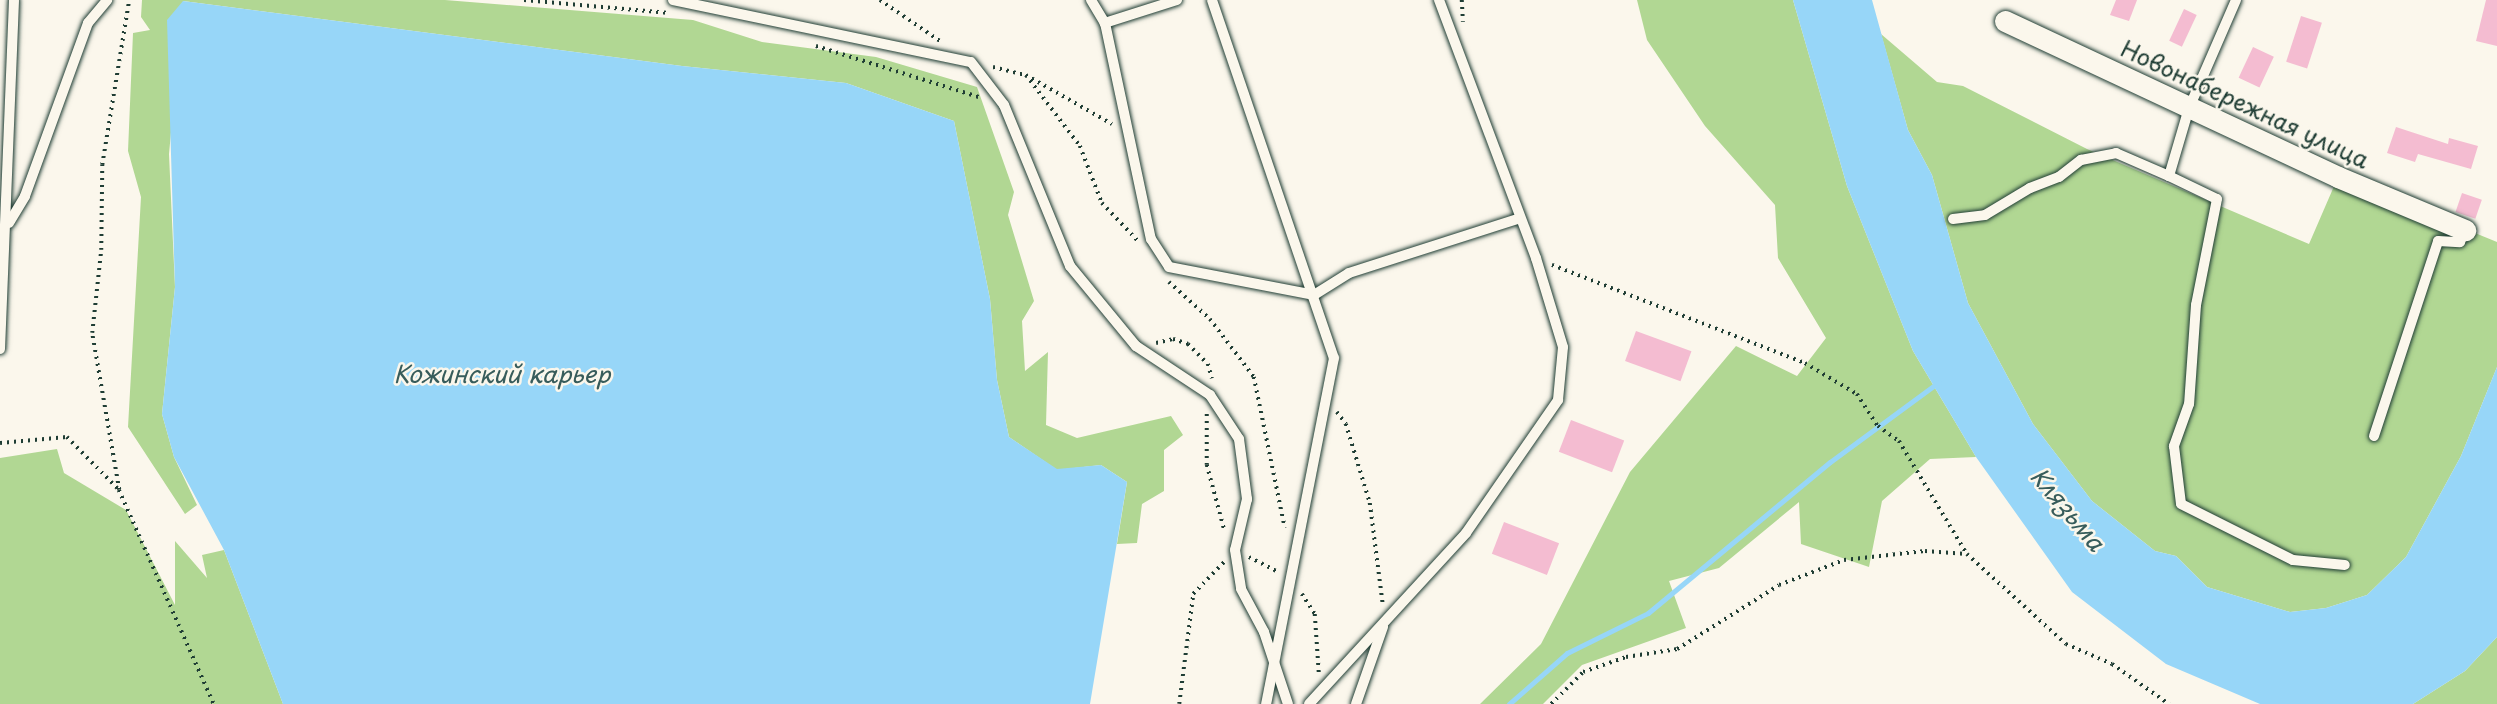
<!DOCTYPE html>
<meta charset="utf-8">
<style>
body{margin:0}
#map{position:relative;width:2497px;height:704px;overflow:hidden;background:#fbf7ec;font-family:"Playpen Sans",sans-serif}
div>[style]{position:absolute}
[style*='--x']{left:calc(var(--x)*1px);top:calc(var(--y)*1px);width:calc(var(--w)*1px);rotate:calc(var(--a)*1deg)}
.green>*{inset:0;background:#b1d793}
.water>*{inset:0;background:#97d6f8}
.stream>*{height:5px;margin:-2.5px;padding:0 2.5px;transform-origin:2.5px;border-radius:2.5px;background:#97d6f8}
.building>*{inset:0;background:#f4bcd1;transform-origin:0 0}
.path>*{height:3.5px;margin-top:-1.75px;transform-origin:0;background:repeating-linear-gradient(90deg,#1f3d34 0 2px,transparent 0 7px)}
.roads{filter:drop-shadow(0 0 2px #1f3d34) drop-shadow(0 0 2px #1f3d34)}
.lane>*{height:10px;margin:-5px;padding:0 5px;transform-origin:5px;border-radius:5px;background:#fbf7ec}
.street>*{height:21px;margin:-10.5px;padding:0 10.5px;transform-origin:10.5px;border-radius:10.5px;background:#fbf7ec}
span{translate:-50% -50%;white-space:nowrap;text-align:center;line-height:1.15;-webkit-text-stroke:5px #fbf7ec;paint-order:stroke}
.street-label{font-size:23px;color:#1f3d34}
.water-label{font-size:24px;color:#375c5b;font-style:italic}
</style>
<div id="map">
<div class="green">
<i style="clip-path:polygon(142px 0,445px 0,693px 20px,762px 42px,876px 57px,977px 87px,1014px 192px,1008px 215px,1034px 301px,1022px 321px,1025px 371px,1048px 352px,1046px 425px,1077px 438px,1171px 416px,1183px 435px,1164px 450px,1164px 491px,1142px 504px,1137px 543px,1117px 544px,1127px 482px,1101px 465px,1057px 470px,1009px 437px,997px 380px,990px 299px,954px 121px,846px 83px,682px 66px,183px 1px,169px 154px,175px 287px,162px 414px,174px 457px,197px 505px,185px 514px,128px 427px,141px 197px,128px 151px,133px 33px,150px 30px,141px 17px)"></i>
<i style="clip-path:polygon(1637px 0,1793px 0,1847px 186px,1913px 351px,1976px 457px,1930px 459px,1882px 501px,1869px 567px,1801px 544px,1799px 502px,1719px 568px,1669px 581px,1686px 628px,1582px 665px,1543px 704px,1480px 704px,1541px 644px,1630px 472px,1736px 346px,1797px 376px,1826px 338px,1778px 258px,1775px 205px,1705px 126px,1647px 40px)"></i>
<i style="clip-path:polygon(1881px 34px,1937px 82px,1963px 86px,2087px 149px,2309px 244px,2338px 177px,2497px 242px,2497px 367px,2461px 456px,2406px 557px,2367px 595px,2326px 608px,2290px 612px,2207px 587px,2176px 556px,2155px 551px,2092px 501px,2033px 424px,1968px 303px,1932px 175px,1908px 130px)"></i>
<i style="clip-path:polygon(57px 449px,64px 473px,126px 510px,175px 605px,175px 541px,207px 578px,202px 555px,224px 550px,283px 704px,0 704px,0 458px)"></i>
<i style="clip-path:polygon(2497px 637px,2497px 704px,2413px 704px,2465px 671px)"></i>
</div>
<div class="water">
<i style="clip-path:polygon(1793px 0,1872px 0,1908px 130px,1932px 175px,1968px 303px,2033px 424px,2092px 501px,2155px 551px,2176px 556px,2207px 587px,2290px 612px,2326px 608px,2367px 595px,2406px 557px,2461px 456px,2497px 367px,2497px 637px,2465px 671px,2413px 704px,2260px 704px,2166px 664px,2072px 592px,1976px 457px,1913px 351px,1847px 186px)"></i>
<i style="clip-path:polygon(183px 1px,682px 66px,846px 83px,954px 121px,990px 299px,997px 380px,1009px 437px,1057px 469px,1101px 465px,1127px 482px,1090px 704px,283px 704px,224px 550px,174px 457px,162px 414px,175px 287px,167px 20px)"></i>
</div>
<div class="stream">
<i style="--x:1509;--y:704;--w:77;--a:-41.3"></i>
<i style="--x:1567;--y:653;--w:90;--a:-26.3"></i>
<i style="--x:1648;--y:613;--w:236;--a:-39.7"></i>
<i style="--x:1830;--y:462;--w:135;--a:-36.3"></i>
</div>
<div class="building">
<i style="clip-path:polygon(2116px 0,2137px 0,2129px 21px,2110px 15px)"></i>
<i style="clip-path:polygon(2486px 0,2497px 0,2497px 46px,2476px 41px)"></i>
<i style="left:2184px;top:9px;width:14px;height:35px;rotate:25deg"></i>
<i style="left:2301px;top:16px;width:22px;height:48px;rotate:18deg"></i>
<i style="left:2253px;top:47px;width:23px;height:34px;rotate:25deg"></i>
<i style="clip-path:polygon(2396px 127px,2448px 144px,2449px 138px,2478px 146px,2471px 169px,2418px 154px,2415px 162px,2387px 153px)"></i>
<i style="left:2462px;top:193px;width:21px;height:20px;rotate:19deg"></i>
<i style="left:1636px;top:331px;width:59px;height:32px;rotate:20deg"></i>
<i style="left:1571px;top:420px;width:57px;height:34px;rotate:21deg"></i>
<i style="left:1504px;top:522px;width:59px;height:34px;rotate:21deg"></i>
</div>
<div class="path">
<i style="--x:524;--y:0;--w:146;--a:5.1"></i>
<i style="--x:880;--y:0;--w:73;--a:34.3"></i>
<i style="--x:1462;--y:0;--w:22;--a:87"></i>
<i style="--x:816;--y:46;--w:174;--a:17.4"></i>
<i style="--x:993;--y:67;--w:34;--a:14"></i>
<i style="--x:1026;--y:75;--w:99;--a:29.7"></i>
<i style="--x:1026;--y:75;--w:89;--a:52.7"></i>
<i style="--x:1080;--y:146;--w:61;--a:68.9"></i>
<i style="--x:1102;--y:203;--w:51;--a:46.6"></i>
<i style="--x:1552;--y:265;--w:271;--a:21.2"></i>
<i style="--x:1805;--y:363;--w:61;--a:30.8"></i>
<i style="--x:1857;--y:394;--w:38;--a:57"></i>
<i style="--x:1878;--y:426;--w:26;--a:36"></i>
<i style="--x:1899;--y:441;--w:132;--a:59"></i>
<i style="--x:1967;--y:554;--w:134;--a:42.3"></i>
<i style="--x:2066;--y:644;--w:50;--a:23.5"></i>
<i style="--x:2112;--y:664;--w:70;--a:35.1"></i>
<i style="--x:1169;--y:282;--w:55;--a:42.1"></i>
<i style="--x:1210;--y:319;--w:73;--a:52.8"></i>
<i style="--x:1254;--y:377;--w:154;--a:78.4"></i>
<i style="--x:1156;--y:343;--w:17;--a:-13"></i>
<i style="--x:1173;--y:339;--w:16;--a:18"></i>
<i style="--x:1188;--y:344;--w:28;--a:45"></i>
<i style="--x:1208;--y:364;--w:15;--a:74"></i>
<i style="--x:1337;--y:412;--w:15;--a:53"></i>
<i style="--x:1346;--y:424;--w:83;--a:73.1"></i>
<i style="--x:1370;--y:503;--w:102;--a:82.7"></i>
<i style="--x:1207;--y:414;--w:51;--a:90"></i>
<i style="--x:1207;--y:465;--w:69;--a:75"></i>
<i style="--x:0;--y:443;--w:67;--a:-5.1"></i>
<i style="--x:67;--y:437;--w:74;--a:45.5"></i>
<i style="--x:119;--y:490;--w:159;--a:-99.8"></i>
<i style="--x:92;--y:333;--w:83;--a:-83.8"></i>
<i style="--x:101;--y:250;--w:85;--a:-89.3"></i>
<i style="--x:102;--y:165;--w:167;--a:-80.7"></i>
<i style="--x:119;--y:490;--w:234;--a:66.1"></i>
<i style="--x:1249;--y:557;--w:34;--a:27"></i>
<i style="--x:1302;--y:594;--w:24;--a:57"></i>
<i style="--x:1315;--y:614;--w:59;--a:86.1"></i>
<i style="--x:1179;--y:704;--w:111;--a:-82.7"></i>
<i style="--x:1193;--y:594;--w:45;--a:-45.9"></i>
<i style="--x:1551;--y:704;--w:45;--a:-45"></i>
<i style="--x:1583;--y:672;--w:46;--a:-19.2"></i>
<i style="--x:1626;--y:657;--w:52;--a:-8.9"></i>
<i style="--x:1677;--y:649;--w:120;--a:-32.1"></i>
<i style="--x:1779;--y:585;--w:70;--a:-21"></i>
<i style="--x:1844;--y:560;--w:81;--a:-6.3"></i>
<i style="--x:1925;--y:551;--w:42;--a:4.1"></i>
</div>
<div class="roads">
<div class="lane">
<i style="--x:673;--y:0;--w:304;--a:11.8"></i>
<i style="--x:971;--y:62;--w:54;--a:52.5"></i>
<i style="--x:1004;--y:105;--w:174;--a:67.7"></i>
<i style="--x:1070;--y:266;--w:104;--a:50.5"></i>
<i style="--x:1136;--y:346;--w:89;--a:33.5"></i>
<i style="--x:1210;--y:395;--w:53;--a:56.6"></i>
<i style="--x:1239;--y:439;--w:61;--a:82.4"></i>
<i style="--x:1247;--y:499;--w:52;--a:103.2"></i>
<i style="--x:1235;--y:550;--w:39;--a:81"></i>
<i style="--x:1241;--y:589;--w:49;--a:61.9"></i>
<i style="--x:1264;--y:632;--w:76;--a:71.6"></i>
<i style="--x:1091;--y:0;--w:27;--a:59"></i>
<i style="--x:1177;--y:0;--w:76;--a:162.3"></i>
<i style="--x:1105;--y:23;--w:221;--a:78"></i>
<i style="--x:1151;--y:239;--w:33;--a:57"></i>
<i style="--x:1169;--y:267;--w:148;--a:10.9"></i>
<i style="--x:1314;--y:295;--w:41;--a:-32.2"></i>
<i style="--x:1349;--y:273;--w:176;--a:-17.8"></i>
<i style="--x:1212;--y:0;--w:378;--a:71.2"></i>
<i style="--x:1334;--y:358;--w:353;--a:101.1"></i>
<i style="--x:2236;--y:0;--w:118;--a:113.5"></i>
<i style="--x:2189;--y:108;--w:71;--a:106.4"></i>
<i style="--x:2169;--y:176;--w:53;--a:25.6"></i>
<i style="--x:2217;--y:199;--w:108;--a:101.2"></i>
<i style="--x:2196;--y:305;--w:99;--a:94"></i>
<i style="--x:2189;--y:404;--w:45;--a:109.7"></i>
<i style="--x:2174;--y:446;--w:58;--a:83.1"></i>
<i style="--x:2181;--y:504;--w:125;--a:26.6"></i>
<i style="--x:2293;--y:560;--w:52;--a:5.5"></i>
<i style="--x:1953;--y:219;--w:32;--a:-7"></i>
<i style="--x:1985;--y:215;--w:52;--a:-31"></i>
<i style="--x:2030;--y:188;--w:31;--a:-21"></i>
<i style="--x:2059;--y:177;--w:28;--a:-38"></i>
<i style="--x:2081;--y:160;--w:36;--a:-11"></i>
<i style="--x:2116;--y:153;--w:58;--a:23.5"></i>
<i style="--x:9;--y:223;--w:31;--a:-59"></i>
<i style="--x:25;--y:196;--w:184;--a:-70"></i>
<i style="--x:88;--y:23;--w:30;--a:-50"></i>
<i style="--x:0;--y:349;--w:349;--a:-87.7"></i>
<i style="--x:2374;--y:436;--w:205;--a:-71.8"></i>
<i style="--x:2438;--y:241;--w:22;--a:3"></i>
<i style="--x:2460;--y:242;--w:13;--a:-67"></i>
<i style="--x:1309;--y:704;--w:232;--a:-47.4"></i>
<i style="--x:1466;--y:533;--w:162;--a:-55.3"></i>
<i style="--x:1558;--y:400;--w:53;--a:-84.6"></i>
<i style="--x:1563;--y:347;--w:93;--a:-106.9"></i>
<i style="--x:1536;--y:258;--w:276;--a:-110.6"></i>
<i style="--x:1356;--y:704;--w:82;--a:-70.7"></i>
</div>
<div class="street">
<i style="--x:2005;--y:21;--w:368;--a:25.1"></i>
<i style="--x:2338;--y:177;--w:138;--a:22.7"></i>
</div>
</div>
<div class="street-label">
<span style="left:2245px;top:104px;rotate:25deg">Новонабережная улица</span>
</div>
<div class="water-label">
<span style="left:502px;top:374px">Кожинский карьер</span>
<span style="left:2068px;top:509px;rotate:50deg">Клязьма</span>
</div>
</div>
